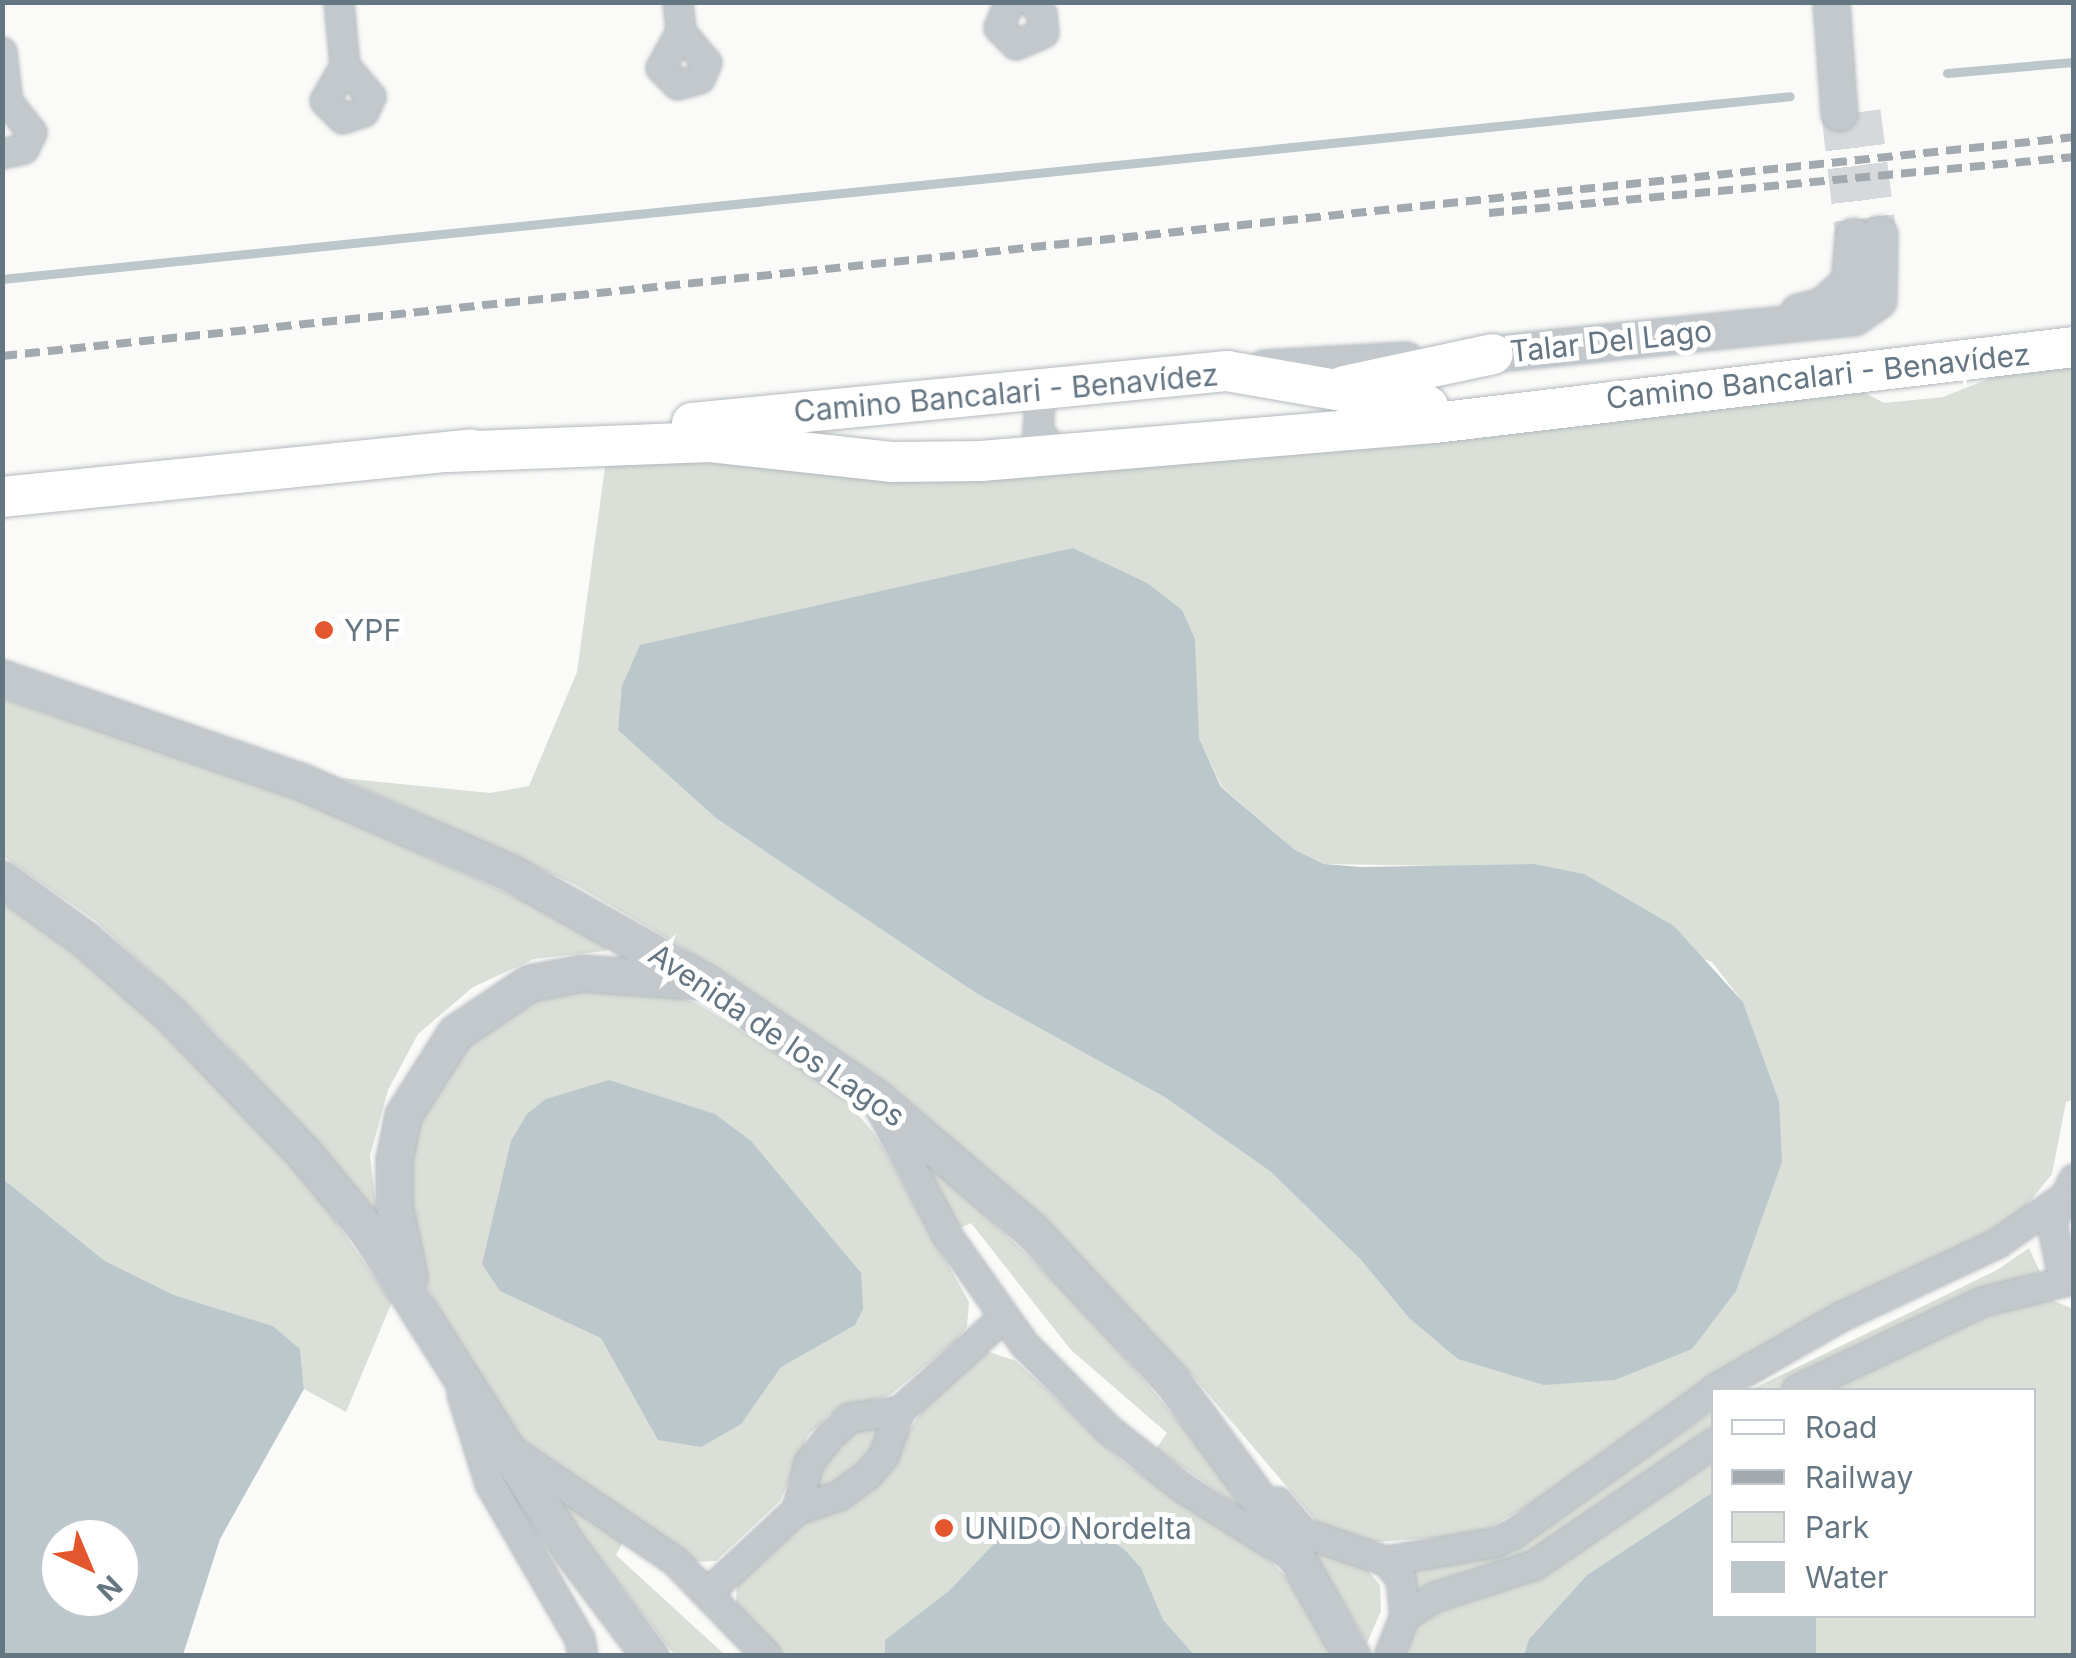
<!DOCTYPE html>
<meta charset="utf-8">
<style>
body{margin:0}
#map{position:relative;width:2076px;height:1658px;overflow:hidden;background:#fafaf8;font-family:Inter,sans-serif}
div>[style]{position:absolute}
[style*='--x']{left:calc(var(--x)*1px);top:calc(var(--y)*1px);width:calc(var(--w)*1px);rotate:calc(var(--a)*1deg)}
.green>*{inset:0;background:#dadfd7}
.water>*{inset:0;background:#bbc7cb}
.stream>*{height:9px;margin:-4.5px;padding:0 4.5px;transform-origin:4.5px;border-radius:4.5px;background:#bbc7cb}
.tertiary-tunnel>*{height:35px;margin-top:-17.5px;transform-origin:0;background:repeating-linear-gradient(90deg,#d5d9db 0 35px,transparent 0 53px)}
.roads{filter:drop-shadow(0 0 2px #b3babf) drop-shadow(0 0 2px #b3babf)}
.minor>*{height:28px;margin:-14px;padding:0 14px;transform-origin:14px;border-radius:14px;background:#c3c8cc}
.tertiary>*{height:35px;margin:-17.5px;padding:0 17.5px;transform-origin:17.5px;border-radius:17.5px;background:#c3c8cc}
.secondary>*{height:40px;margin:-20px;padding:0 20px;transform-origin:20px;border-radius:20px;background:#fff}
.rail>*{height:8px;margin-top:-4px;transform-origin:0;background:repeating-linear-gradient(90deg,#a2aab0 0 15px,transparent 0 23px)}
.dots>*{width:28px;height:28px;translate:-50% -50%;box-sizing:border-box;border:5px solid #fff;border-radius:50%}
span{translate:-50% -50%;white-space:nowrap;text-align:center;line-height:1.15;-webkit-text-stroke:10px #fff;paint-order:stroke}
.street-label{font-size:30px;color:#657683}
.poi-label{font-size:30px;color:#657683}
.left{translate:0 -50%;text-align:left}
.frame{position:absolute;inset:0;border:5px solid #657683;pointer-events:none}
.legend{position:absolute;left:1711px;top:1388px;width:325px;height:230px;box-sizing:border-box;background:#fff;border:2px solid #c1c8cd;margin:0;padding:12px 18px;list-style:none;font-size:30px;color:#657683}
.legend li{display:flex;align-items:center;gap:20px;height:50px}
.legend b{width:50px;border:2px solid #c1c8cd}
.north{position:absolute;left:40px;top:1518px;width:100px;height:100px;box-sizing:border-box;background:#fff;border:2px solid #c1c8cd;border-radius:50%;rotate:136deg;font-size:28px;font-weight:700;line-height:40px;text-align:center;color:#657683}
.north::after{content:'';display:block;margin:auto;width:35px;height:45px;background:#e4572e;clip-path:polygon(50% 0,100% 100%,50% 72%,0 100%)}
</style>
<div id="map">
<div class="green">
<i style="clip-path:polygon(evenodd,2073px 365px,2074px 1100px,2066px 1102px,2052px 1174px,2009px 1227px,1741px 1366px,1645px 1423px,1566px 1485px,1476px 1535px,1361px 1543px,1327px 1534px,1192px 1375px,785px 1018px,679px 945px,574px 884px,341px 778px,490px 793px,529px 786px,577px 672px,606px 460px,748px 460px,1856px 388px,1884px 403px,1943px 397px,2003px 373px,2073px 365px,1194px 692px,1199px 738px,1222px 787px,1295px 850px,1324px 864px,1441px 866px,1712px 962px,1743px 1002px,1779px 1101px,1408px 1317px,1362px 1261px,1271px 1172px,1166px 1098px,976px 993px,717px 819px,618px 729px,1194px 692px)"></i>
<i style="clip-path:polygon(2px 698px,275px 787px,612px 941px,606px 951px,534px 959px,473px 987px,418px 1034px,388px 1090px,370px 1156px,377px 1215px,217px 1034px,96px 921px,3px 856px)"></i>
<i style="clip-path:polygon(2px 901px,127px 991px,303px 1175px,392px 1302px,346px 1412px,304px 1389px,300px 1349px,273px 1326px,174px 1295px,105px 1261px,3px 1179px)"></i>
<i style="clip-path:polygon(577px 988px,660px 990px,698px 1004px,839px 1092px,876px 1136px,969px 1302px,967px 1327px,955px 1341px,890px 1395px,829px 1415px,808px 1435px,780px 1501px,716px 1561px,692px 1562px,515px 1439px,486px 1401px,420px 1273px,405px 1223px,409px 1130px,458px 1048px,534px 998px)"></i>
<i style="clip-path:polygon(913px 1145px,1087px 1313px,1202px 1449px,1241px 1507px,1156px 1449px,1167px 1433px,1071px 1350px,971px 1223px,954px 1231px)"></i>
<i style="clip-path:polygon(2029px 1248px,2040px 1272px,1915px 1320px,1777px 1390px,1750px 1390px,1997px 1270px)"></i>
<i style="clip-path:polygon(2050px 1299px,2073px 1309px,2073px 1655px,1816px 1655px,1816px 1616px,2034px 1616px,2034px 1390px,1826px 1390px,2006px 1306px)"></i>
<i style="clip-path:polygon(986px 1351px,1016px 1361px,1124px 1463px,1265px 1556px,1290px 1581px,1331px 1655px,780px 1655px,736px 1606px,737px 1582px,789px 1531px,892px 1456px,931px 1398px)"></i>
<i style="clip-path:polygon(1713px 1411px,1713px 1428px,1531px 1553px,1416px 1590px,1408px 1569px,1500px 1553px)"></i>
<i style="clip-path:polygon(877px 1422px,885px 1430px,862px 1469px,820px 1491px,814px 1488px,813px 1476px,849px 1433px)"></i>
<i style="clip-path:polygon(1713px 1457px,1713px 1492px,1587px 1575px,1529px 1639px,1524px 1655px,1395px 1656px,1425px 1612px,1532px 1580px)"></i>
<i style="clip-path:polygon(544px 1489px,625px 1538px,616px 1555px,725px 1655px,675px 1655px)"></i>
<i style="clip-path:polygon(1308px 1545px,1364px 1566px,1380px 1585px,1381px 1611px,1367px 1643px)"></i>
</div>
<div class="water">
<i style="clip-path:polygon(1073px 548px,1147px 583px,1182px 610px,1195px 639px,1199px 738px,1221px 787px,1295px 850px,1324px 864px,1361px 867px,1534px 864px,1584px 874px,1674px 926px,1743px 1002px,1779px 1101px,1782px 1162px,1736px 1291px,1692px 1349px,1615px 1380px,1544px 1385px,1458px 1359px,1408px 1317px,1362px 1261px,1271px 1172px,1166px 1098px,976px 993px,717px 819px,618px 730px,622px 686px,640px 645px)"></i>
<i style="clip-path:polygon(609px 1080px,715px 1114px,751px 1141px,861px 1273px,863px 1309px,855px 1325px,781px 1367px,741px 1424px,701px 1447px,658px 1440px,601px 1338px,500px 1291px,482px 1264px,511px 1141px,527px 1114px,546px 1099px)"></i>
<i style="clip-path:polygon(evenodd,3px 1179px,105px 1261px,174px 1295px,273px 1326px,300px 1349px,304px 1389px,220px 1539px,183px 1655px,3px 1655px,3px 1179px,60px 1538px,120px 1538px,120px 1598px,60px 1598px,60px 1538px)"></i>
<i style="clip-path:polygon(1713px 1492px,1714px 1616px,1816px 1616px,1816px 1655px,1524px 1655px,1529px 1639px,1587px 1575px)"></i>
<i style="clip-path:polygon(1044px 1514px,1061px 1526px,1092px 1529px,1124px 1549px,1141px 1568px,1163px 1620px,1194px 1655px,885px 1655px,885px 1640px,949px 1591px,1009px 1528px)"></i>
</div>
<div class="stream">
<i style="--x:1947;--y:73;--w:127;--a:-5"></i>
<i style="--x:2;--y:279;--w:1797;--a:-5.84"></i>
</div>
<div class="tertiary-tunnel">
<i style="--x:1863;--y:111;--w:124;--a:82.6"></i>
<i style="--x:1839;--y:114;--w:123;--a:83.5"></i>
</div>
<div class="roads">
<div class="minor">
<i style="--x:339;--y:2;--w:64;--a:84.6"></i>
<i style="--x:345;--y:66;--w:40;--a:119.7"></i>
<i style="--x:325;--y:101;--w:25;--a:45"></i>
<i style="--x:343;--y:119;--w:22;--a:-18"></i>
<i style="--x:364;--y:112;--w:17;--a:-65"></i>
<i style="--x:371;--y:97;--w:40;--a:-130"></i>
<i style="--x:678;--y:2;--w:30;--a:84"></i>
<i style="--x:681;--y:32;--w:40;--a:50"></i>
<i style="--x:707;--y:63;--w:17;--a:114"></i>
<i style="--x:700;--y:79;--w:23;--a:165"></i>
<i style="--x:678;--y:85;--w:24;--a:-135"></i>
<i style="--x:661;--y:68;--w:41;--a:-60.9"></i>
<i style="--x:1010;--y:2;--w:28;--a:113"></i>
<i style="--x:999;--y:28;--w:24;--a:45"></i>
<i style="--x:1016;--y:45;--w:30;--a:-23"></i>
<i style="--x:1044;--y:33;--w:19;--a:-96"></i>
<i style="--x:1042;--y:14;--w:16;--a:-130"></i>
<i style="--x:2;--y:52;--w:50;--a:83.2"></i>
<i style="--x:8;--y:102;--w:39;--a:52"></i>
<i style="--x:32;--y:133;--w:18;--a:117"></i>
<i style="--x:24;--y:149;--w:23;--a:167"></i>
<i style="--x:1041;--y:389;--w:43;--a:94"></i>
<i style="--x:1038;--y:432;--w:32;--a:46"></i>
<i style="--x:878;--y:1104;--w:148;--a:62.2"></i>
<i style="--x:947;--y:1235;--w:135;--a:54.7"></i>
<i style="--x:1025;--y:1345;--w:118;--a:45.3"></i>
<i style="--x:1108;--y:1429;--w:95;--a:38.2"></i>
<i style="--x:1183;--y:1488;--w:136;--a:32.1"></i>
<i style="--x:2074;--y:1179;--w:49;--a:116.6"></i>
<i style="--x:2052;--y:1223;--w:41;--a:78.7"></i>
<i style="--x:2060;--y:1263;--w:23;--a:52"></i>
<i style="--x:1714;--y:1390;--w:144;--a:-29.9"></i>
<i style="--x:1839;--y:1318;--w:174;--a:-25.1"></i>
<i style="--x:1997;--y:1244;--w:73;--a:-35"></i>
<i style="--x:1797;--y:1390;--w:205;--a:-25.4"></i>
<i style="--x:1982;--y:1302;--w:93;--a:-13.7"></i>
<i style="--x:462;--y:1394;--w:94;--a:72.7"></i>
<i style="--x:490;--y:1484;--w:179;--a:59.9"></i>
<i style="--x:580;--y:1639;--w:17;--a:80"></i>
<i style="--x:900;--y:1411;--w:139;--a:-42.1"></i>
<i style="--x:508;--y:1448;--w:202;--a:34.1"></i>
<i style="--x:675;--y:1561;--w:132;--a:45.9"></i>
<i style="--x:1278;--y:1502;--w:40;--a:50"></i>
<i style="--x:1304;--y:1533;--w:87;--a:18.9"></i>
<i style="--x:1386;--y:1561;--w:23;--a:50"></i>
<i style="--x:1401;--y:1579;--w:37;--a:84"></i>
<i style="--x:1405;--y:1616;--w:43;--a:111.8"></i>
<i style="--x:1386;--y:1561;--w:109;--a:-9.5"></i>
<i style="--x:1494;--y:1543;--w:23;--a:-25"></i>
<i style="--x:1515;--y:1533;--w:244;--a:-35.5"></i>
<i style="--x:709;--y:1592;--w:120;--a:-43"></i>
<i style="--x:797;--y:1510;--w:46;--a:-18.8"></i>
<i style="--x:841;--y:1495;--w:34;--a:-37"></i>
<i style="--x:868;--y:1475;--w:25;--a:-50"></i>
<i style="--x:884;--y:1456;--w:48;--a:-70.4"></i>
<i style="--x:900;--y:1411;--w:50;--a:172"></i>
<i style="--x:850;--y:1418;--w:27;--a:138"></i>
<i style="--x:830;--y:1436;--w:34;--a:128"></i>
<i style="--x:809;--y:1463;--w:49;--a:104.3"></i>
<i style="--x:1405;--y:1616;--w:36;--a:-32"></i>
<i style="--x:1436;--y:1597;--w:104;--a:-17.9"></i>
<i style="--x:1535;--y:1565;--w:217;--a:-34.3"></i>
</div>
<div class="tertiary">
<i style="--x:1831;--y:2;--w:111;--a:85.9"></i>
<i style="--x:1798;--y:312;--w:25;--a:-14"></i>
<i style="--x:1822;--y:306;--w:36;--a:-42"></i>
<i style="--x:1849;--y:282;--w:46;--a:-85"></i>
<i style="--x:1468;--y:356;--w:388;--a:-5.8"></i>
<i style="--x:1854;--y:317;--w:29;--a:-35"></i>
<i style="--x:1878;--y:300;--w:66;--a:-89.1"></i>
<i style="--x:1264;--y:368;--w:142;--a:-3.2"></i>
<i style="--x:2;--y:678;--w:315;--a:19.1"></i>
<i style="--x:300;--y:781;--w:230;--a:23.6"></i>
<i style="--x:511;--y:873;--w:223;--a:29.3"></i>
<i style="--x:705;--y:982;--w:205;--a:34.1"></i>
<i style="--x:875;--y:1097;--w:206;--a:40.5"></i>
<i style="--x:1032;--y:1231;--w:205;--a:47"></i>
<i style="--x:1172;--y:1381;--w:185;--a:53.8"></i>
<i style="--x:1281;--y:1530;--w:145;--a:60.6"></i>
<i style="--x:2;--y:879;--w:102;--a:35.9"></i>
<i style="--x:85;--y:939;--w:113;--a:41.4"></i>
<i style="--x:170;--y:1014;--w:190;--a:46.1"></i>
<i style="--x:302;--y:1151;--w:104;--a:50.5"></i>
<i style="--x:368;--y:1231;--w:375;--a:57.6"></i>
<i style="--x:569;--y:1548;--w:135;--a:53.1"></i>
<i style="--x:409;--y:1277;--w:74;--a:-101.8"></i>
<i style="--x:394;--y:1205;--w:45;--a:-90"></i>
<i style="--x:394;--y:1160;--w:46;--a:-78.7"></i>
<i style="--x:403;--y:1115;--w:97;--a:-57.6"></i>
<i style="--x:455;--y:1033;--w:89;--a:-34"></i>
<i style="--x:529;--y:983;--w:54;--a:-10.7"></i>
<i style="--x:582;--y:973;--w:112;--a:4.1"></i>
</div>
<div class="secondary">
<i style="--x:1344;--y:386;--w:152;--a:-12.1"></i>
<i style="--x:692;--y:423;--w:538;--a:-5.55"></i>
<i style="--x:1227;--y:371;--w:204;--a:9.9"></i>
<i style="--x:448;--y:452;--w:262;--a:-2.2"></i>
<i style="--x:710;--y:442;--w:182;--a:6.3"></i>
<i style="--x:891;--y:462;--w:90;--a:-0.6"></i>
<i style="--x:981;--y:461;--w:456;--a:-4.8"></i>
<i style="--x:1435;--y:423;--w:644;--a:-6.78"></i>
<i style="--x:2;--y:497;--w:471;--a:-5.8"></i>
</div>
</div>
<div class="rail">
<i style="--x:1489;--y:213;--w:588;--a:-5.47"></i>
<i style="--x:2;--y:356;--w:2084;--a:-6.03"></i>
</div>
<div class="dots">
<i style="left:324px;top:630px;background:#e4572e"></i>
<i style="left:944px;top:1528px;background:#e4572e"></i>
</div>
<div class="street-label">
<span style="left:1611px;top:341px;rotate:-6deg">Talar Del Lago</span>
<span style="left:1818px;top:376px;rotate:-6deg">Camino Bancalari - Benavídez</span>
<span style="left:1006px;top:393px;rotate:-5deg">Camino Bancalari - Benavídez</span>
<span style="left:777px;top:1035px;rotate:34deg">Avenida de los Lagos</span>
</div>
<div class="poi-label">
<span class="left" style="left:344px;top:630px">YPF</span>
<span class="left" style="left:964px;top:1528px">UNIDO Nordelta</span>
</div>
<div class="frame"></div>
<ul class="legend">
<li><b style="height:12px;background:#fff"></b>Road</li>
<li><b style="height:12px;background:#a2aab0"></b>Railway</li>
<li><b style="height:28px;background:#dadfd7"></b>Park</li>
<li><b style="height:28px;background:#bbc7cb"></b>Water</li>
</ul>
<div class="north">N</div>
</div>
